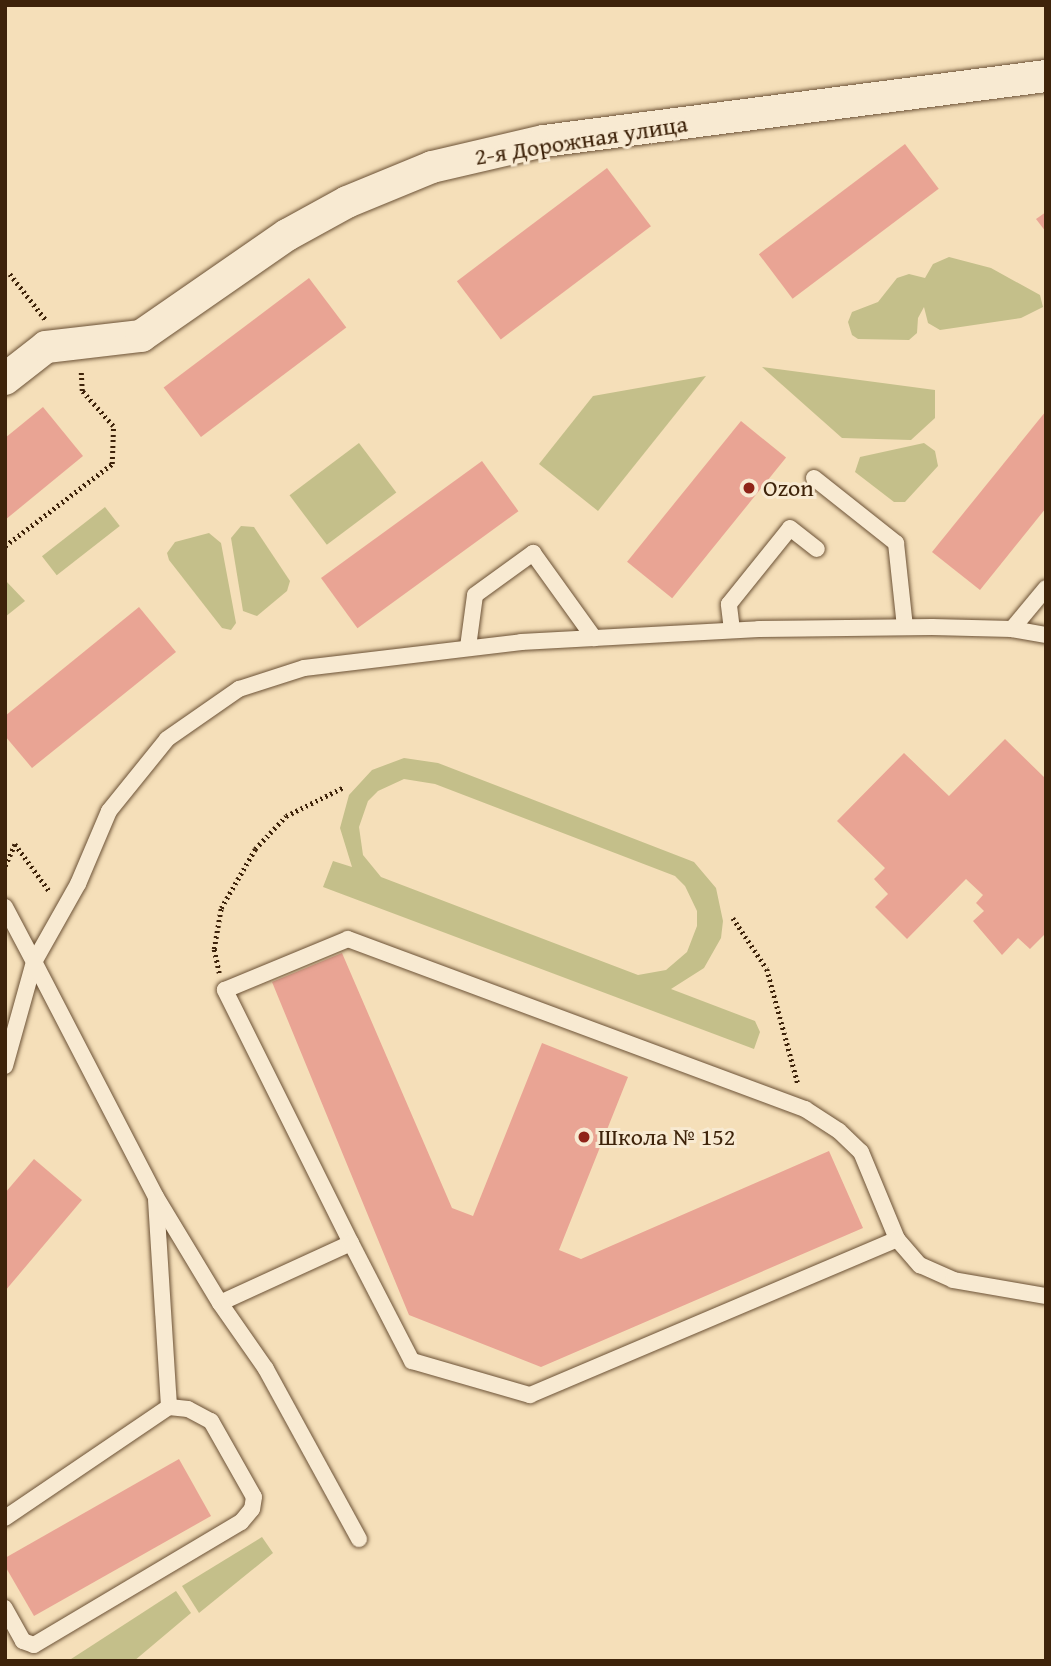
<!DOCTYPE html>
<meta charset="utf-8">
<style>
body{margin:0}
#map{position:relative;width:1051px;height:1666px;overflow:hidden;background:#f5dfb9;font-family:"Gentium Book Plus",serif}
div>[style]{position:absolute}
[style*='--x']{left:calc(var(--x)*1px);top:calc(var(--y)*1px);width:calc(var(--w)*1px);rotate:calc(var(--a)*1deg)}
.green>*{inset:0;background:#c4bf8a;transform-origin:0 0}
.building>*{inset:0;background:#e9a494;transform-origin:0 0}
.path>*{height:4.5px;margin-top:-2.25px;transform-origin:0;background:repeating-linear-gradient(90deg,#3e230a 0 2px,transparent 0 5.5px)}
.roads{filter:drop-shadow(0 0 2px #6c5236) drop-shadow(0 0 2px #6c5236)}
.service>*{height:16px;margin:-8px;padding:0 8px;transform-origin:8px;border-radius:8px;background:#f8ead2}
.minor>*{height:32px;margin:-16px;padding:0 16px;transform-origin:16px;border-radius:16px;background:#f8ead2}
.dots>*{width:19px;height:19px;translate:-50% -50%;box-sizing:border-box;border:4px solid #f8ead2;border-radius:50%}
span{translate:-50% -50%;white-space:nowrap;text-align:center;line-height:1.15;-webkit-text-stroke:6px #f8ead2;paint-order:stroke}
.street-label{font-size:24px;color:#3e230a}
.poi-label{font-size:24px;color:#3e230a}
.left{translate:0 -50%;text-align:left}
.frame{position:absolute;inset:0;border:7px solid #3e230a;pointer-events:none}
</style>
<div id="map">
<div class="green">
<i style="clip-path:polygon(949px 257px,991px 268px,1040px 295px,1043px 307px,1021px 318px,940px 330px,928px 323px,924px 307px,918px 318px,917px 333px,909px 340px,858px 339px,852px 335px,848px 322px,852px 312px,878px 302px,897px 278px,909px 274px,925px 278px,933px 264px)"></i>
<i style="clip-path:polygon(762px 367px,935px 390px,935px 418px,911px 440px,842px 438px)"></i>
<i style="clip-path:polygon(706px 376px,598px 511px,539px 464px,593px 396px)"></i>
<i style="left:359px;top:443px;width:62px;height:87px;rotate:53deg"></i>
<i style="clip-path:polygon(924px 443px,935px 451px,938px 466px,905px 502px,894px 502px,855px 472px,860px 457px)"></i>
<i style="left:105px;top:507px;width:24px;height:80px;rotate:52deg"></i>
<i style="clip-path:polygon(241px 526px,254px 527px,290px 581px,287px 591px,257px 616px,243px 611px,231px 538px)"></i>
<i style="clip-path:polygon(209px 533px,221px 543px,236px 623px,231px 630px,222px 628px,169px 560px,167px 553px,175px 542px)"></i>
<i style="clip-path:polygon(5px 580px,25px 601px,5px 617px)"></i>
<i style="clip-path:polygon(evenodd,404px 758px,438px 763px,694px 862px,716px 888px,723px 921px,721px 938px,704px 968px,671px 989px,755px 1021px,760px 1032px,754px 1049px,323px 887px,333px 861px,352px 867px,340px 828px,349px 795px,372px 770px,404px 758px,404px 779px,435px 784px,675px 876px,685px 886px,697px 911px,697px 926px,687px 952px,666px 970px,638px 975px,381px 877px,363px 855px,359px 827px,368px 801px,378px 791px,404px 779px)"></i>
<i style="clip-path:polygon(262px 1537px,273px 1553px,199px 1613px,182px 1586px)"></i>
<i style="clip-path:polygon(176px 1591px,191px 1613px,134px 1661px,68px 1661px)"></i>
</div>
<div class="building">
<i style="left:905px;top:144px;width:56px;height:183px;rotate:53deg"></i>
<i style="left:607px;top:168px;width:73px;height:188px;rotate:53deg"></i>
<i style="clip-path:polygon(1046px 212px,1046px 232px,1036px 219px)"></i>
<i style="left:309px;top:278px;width:62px;height:182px;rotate:53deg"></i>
<i style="clip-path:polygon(43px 407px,83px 456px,5px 520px,5px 438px)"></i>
<i style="clip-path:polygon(1046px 411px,1046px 508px,980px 590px,932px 552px)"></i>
<i style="left:741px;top:421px;width:58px;height:181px;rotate:39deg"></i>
<i style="left:482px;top:461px;width:62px;height:199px;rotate:54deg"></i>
<i style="clip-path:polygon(139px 607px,176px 652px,32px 768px,5px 736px,5px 716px)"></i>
<i style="clip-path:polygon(1005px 739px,1046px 779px,1046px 933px,1030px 949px,1018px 938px,1002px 955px,973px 921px,984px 911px,976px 903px,983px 895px,966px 879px,907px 939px,875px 907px,888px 894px,874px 879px,885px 868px,837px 821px,904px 753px,949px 796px)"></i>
<i style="clip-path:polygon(342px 953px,452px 1208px,473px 1216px,542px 1043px,628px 1077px,559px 1250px,581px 1259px,829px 1151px,863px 1228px,541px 1367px,409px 1315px,272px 982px)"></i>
<i style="clip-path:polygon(34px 1159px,82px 1200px,5px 1291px,5px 1193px)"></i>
<i style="clip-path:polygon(179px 1459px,211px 1516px,34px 1616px,5px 1566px,5px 1558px)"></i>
</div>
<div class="path">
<i style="--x:10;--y:274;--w:58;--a:52"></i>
<i style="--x:5;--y:546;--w:135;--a:-37.5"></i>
<i style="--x:112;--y:464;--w:38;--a:-88"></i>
<i style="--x:113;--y:426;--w:47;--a:-131.5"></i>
<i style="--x:82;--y:391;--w:20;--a:-93"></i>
<i style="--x:5;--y:866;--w:24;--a:-66"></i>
<i style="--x:15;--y:844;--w:59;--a:53.9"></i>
<i style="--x:733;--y:918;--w:61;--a:56.3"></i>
<i style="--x:767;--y:969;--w:119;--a:74.9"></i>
<i style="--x:219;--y:973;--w:25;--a:-102"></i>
<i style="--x:214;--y:949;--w:42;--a:-80.3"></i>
<i style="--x:221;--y:908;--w:68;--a:-60"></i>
<i style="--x:255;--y:849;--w:45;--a:-46.8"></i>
<i style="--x:286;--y:816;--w:65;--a:-26.6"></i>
</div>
<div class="roads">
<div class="service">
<i style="--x:814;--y:478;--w:105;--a:38.4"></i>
<i style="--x:896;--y:543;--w:84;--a:83.9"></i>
<i style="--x:1012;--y:629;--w:53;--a:-50.3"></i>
<i style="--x:732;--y:630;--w:26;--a:-97"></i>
<i style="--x:729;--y:604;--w:97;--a:-51.2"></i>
<i style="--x:790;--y:528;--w:34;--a:38"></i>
<i style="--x:468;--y:647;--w:52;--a:-82.3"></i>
<i style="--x:475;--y:595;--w:72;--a:-35.9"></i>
<i style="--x:533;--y:553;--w:105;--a:54.3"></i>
<i style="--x:5;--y:907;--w:62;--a:62.2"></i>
<i style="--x:34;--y:962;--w:108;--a:105.6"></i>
<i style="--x:156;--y:1200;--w:207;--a:86.4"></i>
<i style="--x:351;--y:1243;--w:283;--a:-116.5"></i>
<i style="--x:225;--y:990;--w:133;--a:-22.5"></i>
<i style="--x:348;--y:939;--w:488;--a:20.4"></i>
<i style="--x:805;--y:1109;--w:40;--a:32.9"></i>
<i style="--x:839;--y:1131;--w:30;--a:44"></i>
<i style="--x:861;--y:1152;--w:94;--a:67.5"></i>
<i style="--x:220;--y:1303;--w:144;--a:-24.6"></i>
<i style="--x:351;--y:1243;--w:133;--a:62.7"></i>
<i style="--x:412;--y:1361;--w:123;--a:16.1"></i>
<i style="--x:530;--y:1395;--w:399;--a:-23"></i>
<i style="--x:897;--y:1239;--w:35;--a:49"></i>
<i style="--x:920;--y:1265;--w:36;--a:24"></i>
<i style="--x:953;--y:1280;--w:94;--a:9.8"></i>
<i style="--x:5;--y:1518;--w:198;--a:-34.1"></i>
<i style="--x:169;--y:1407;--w:19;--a:6"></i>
<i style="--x:188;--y:1409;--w:26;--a:28"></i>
<i style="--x:211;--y:1421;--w:87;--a:60.5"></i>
<i style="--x:254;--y:1497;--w:12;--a:99"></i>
<i style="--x:252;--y:1509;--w:17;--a:130"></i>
<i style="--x:241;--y:1522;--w:241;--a:149.3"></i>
<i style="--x:34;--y:1645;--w:12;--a:-160"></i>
<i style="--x:23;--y:1641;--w:38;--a:-119"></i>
<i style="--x:359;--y:1539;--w:194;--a:-118.7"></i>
<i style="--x:266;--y:1369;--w:80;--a:-124.9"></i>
<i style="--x:220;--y:1303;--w:124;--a:-121.1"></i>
<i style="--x:156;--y:1197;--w:265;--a:-117.4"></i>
<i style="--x:34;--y:962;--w:90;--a:-60.6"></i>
<i style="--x:78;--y:884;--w:79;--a:-67"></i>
<i style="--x:109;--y:811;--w:92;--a:-51.1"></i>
<i style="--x:167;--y:739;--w:88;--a:-34.8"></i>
<i style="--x:239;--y:689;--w:68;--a:-17.9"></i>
<i style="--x:304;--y:668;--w:219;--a:-6.8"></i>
<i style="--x:521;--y:642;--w:238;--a:-3.1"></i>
<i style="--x:759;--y:629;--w:173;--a:-0.7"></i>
<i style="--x:932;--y:627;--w:80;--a:1.4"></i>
<i style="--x:1012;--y:629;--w:35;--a:10"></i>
</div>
<div class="minor">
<i style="--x:5;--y:379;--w:52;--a:-38"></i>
<i style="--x:46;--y:347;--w:96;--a:-6.6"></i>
<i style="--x:141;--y:336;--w:178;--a:-34.7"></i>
<i style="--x:287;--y:235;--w:68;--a:-28.8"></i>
<i style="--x:347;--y:202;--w:92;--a:-22.4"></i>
<i style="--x:432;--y:167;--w:115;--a:-13.1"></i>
<i style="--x:544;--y:141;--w:506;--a:-7.38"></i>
</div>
</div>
<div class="dots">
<i style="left:749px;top:488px;background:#8f2418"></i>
<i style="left:584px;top:1137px;background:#8f2418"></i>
</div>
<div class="street-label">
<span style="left:581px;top:140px;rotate:-9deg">2-я Дорожная улица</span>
</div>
<div class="poi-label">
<span class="left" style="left:763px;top:488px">Ozon</span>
<span class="left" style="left:598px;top:1137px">Школа № 152</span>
</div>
<div class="frame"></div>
</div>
